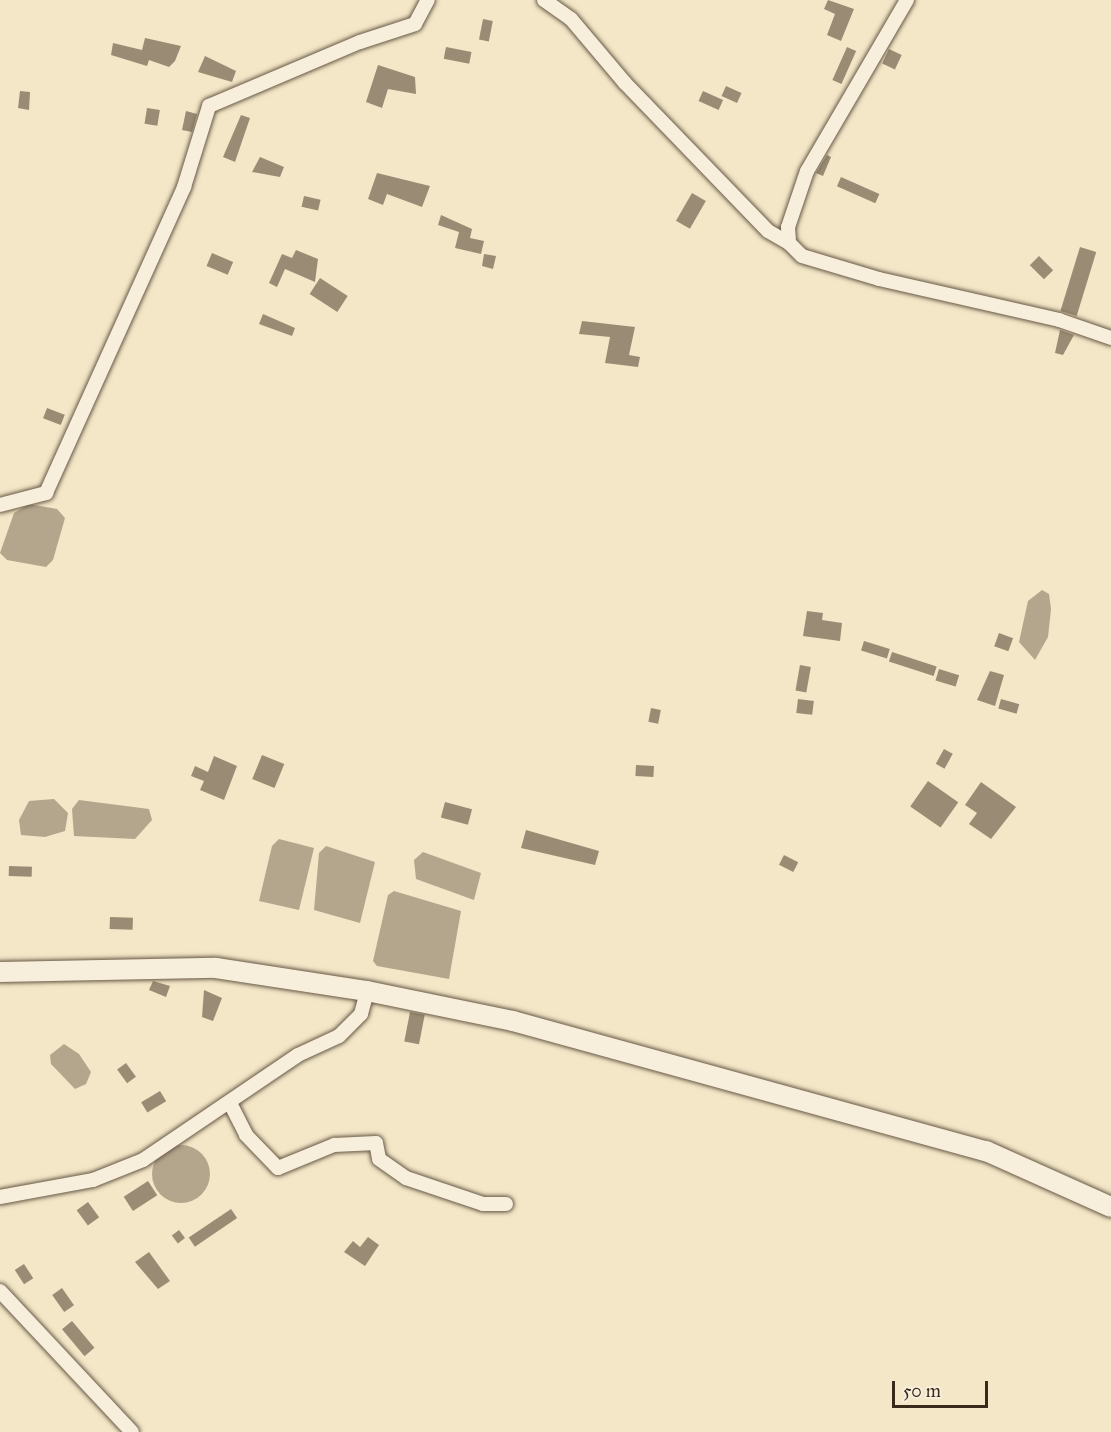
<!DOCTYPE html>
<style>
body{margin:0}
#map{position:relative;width:1111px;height:1432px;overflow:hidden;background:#f3e7c7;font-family:"IM FELL Great Primer",serif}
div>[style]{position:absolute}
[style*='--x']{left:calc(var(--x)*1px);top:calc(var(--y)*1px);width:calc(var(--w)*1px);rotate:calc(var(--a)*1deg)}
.water>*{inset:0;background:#b4a68d}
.round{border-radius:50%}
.building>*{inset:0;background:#9a8c74;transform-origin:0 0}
.roads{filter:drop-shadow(0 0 2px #685846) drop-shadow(0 0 2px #685846)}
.street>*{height:14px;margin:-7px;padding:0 7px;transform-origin:7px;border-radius:7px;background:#f7efdb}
.secondary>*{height:20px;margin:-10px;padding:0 10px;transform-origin:10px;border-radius:10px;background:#f7efdb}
span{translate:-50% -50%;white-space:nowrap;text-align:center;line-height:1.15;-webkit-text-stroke:6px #f7efdb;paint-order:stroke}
.scale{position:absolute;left:892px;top:1381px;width:96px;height:27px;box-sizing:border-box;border:3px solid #39291b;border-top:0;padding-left:8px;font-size:18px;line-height:21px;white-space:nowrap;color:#39291b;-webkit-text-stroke:4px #f7efdb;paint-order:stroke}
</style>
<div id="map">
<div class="water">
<i style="clip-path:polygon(29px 504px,57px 509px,65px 518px,53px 560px,46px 567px,7px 560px,0 553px,14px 513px)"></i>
<i style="clip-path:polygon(1042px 590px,1049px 594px,1051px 609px,1048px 637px,1035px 660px,1019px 642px,1028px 601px)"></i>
<i style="clip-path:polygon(54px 799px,68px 813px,65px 831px,45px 837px,21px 835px,19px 820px,29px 801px)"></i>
<i style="clip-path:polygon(79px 800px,149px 809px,152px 820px,135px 839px,74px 836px,72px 809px)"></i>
<i style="clip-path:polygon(279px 839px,314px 848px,299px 910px,259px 901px,272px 846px)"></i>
<i style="clip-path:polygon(326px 846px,375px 862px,360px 923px,314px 910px,319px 853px)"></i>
<i style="clip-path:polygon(423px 852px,481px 873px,474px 900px,416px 879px,414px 860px)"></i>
<i style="clip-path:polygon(394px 891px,461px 911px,449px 979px,377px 966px,373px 961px,388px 895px)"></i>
<i style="clip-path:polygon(64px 1044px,79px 1054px,91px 1072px,86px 1084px,75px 1089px,51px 1064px,50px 1055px)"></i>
<i class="round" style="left:152px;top:1145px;width:58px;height:58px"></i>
</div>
<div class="building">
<i style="clip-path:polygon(828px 0,854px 9px,841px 41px,827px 35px,835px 14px,824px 9px)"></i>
<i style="left:483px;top:19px;width:10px;height:21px;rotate:11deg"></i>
<i style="clip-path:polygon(145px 38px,181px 46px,175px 61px,169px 67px,149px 60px,147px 66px,111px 55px,113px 43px,142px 50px)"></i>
<i style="left:446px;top:47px;width:26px;height:12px;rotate:11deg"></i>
<i style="left:847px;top:47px;width:10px;height:36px;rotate:24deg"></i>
<i style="left:889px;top:49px;width:14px;height:16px;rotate:25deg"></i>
<i style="clip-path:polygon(205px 56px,236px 71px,232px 82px,198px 72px)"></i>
<i style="clip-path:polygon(378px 65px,415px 77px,416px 94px,388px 89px,382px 108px,366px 102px)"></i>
<i style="left:726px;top:86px;width:17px;height:11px;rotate:24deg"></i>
<i style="clip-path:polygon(20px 91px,30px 92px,29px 110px,18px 108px)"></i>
<i style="left:703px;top:91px;width:22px;height:11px;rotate:24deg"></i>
<i style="left:147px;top:108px;width:13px;height:16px;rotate:9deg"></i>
<i style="clip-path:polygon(186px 111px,197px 114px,192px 132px,182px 130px)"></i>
<i style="clip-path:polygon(241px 115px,250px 118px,235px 162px,223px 157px)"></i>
<i style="clip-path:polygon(827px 155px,831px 157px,823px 176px,816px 173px)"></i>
<i style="clip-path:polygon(260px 157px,284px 167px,280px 177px,252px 172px)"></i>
<i style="clip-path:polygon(377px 173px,430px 186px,422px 207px,387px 194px,383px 205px,368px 199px)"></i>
<i style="left:841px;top:177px;width:42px;height:10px;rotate:24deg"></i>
<i style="left:692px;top:193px;width:16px;height:32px;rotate:30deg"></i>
<i style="left:304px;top:196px;width:17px;height:11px;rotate:13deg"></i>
<i style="clip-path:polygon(441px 215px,472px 229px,470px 238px,484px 241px,481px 254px,455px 248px,459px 232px,438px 225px)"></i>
<i style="left:1080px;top:247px;width:17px;height:67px;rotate:17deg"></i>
<i style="clip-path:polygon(296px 250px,318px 259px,315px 282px,285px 269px,277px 287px,269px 283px,282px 254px,292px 258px)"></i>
<i style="left:212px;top:253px;width:23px;height:14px;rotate:23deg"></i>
<i style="clip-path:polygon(484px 254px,496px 256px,493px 269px,482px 266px)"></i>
<i style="left:1039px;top:256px;width:20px;height:13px;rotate:45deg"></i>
<i style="left:320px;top:278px;width:33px;height:19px;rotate:33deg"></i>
<i style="clip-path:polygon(263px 314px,295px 328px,292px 336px,259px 324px)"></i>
<i style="clip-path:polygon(582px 321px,635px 327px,629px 355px,640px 357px,638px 367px,605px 363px,610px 337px,579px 334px)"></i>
<i style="clip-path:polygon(1060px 330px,1074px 335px,1063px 355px,1055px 353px)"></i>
<i style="left:47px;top:408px;width:19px;height:11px;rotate:21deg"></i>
<i style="clip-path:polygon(807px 611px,823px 613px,822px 620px,842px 623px,840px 641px,803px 636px)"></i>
<i style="left:999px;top:633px;width:15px;height:14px;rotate:20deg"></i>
<i style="left:864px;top:641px;width:27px;height:10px;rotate:17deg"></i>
<i style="left:892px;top:652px;width:47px;height:10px;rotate:18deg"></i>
<i style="left:800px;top:665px;width:11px;height:26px;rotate:10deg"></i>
<i style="left:939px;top:669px;width:21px;height:12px;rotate:17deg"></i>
<i style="clip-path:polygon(990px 671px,1004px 675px,995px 706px,977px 700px)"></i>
<i style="left:798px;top:699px;width:16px;height:14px;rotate:7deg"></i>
<i style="left:1001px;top:699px;width:19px;height:10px;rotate:16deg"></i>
<i style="left:651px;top:708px;width:10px;height:14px;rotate:11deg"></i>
<i style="left:944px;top:749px;width:10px;height:17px;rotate:29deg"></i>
<i style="left:262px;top:755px;width:24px;height:26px;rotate:22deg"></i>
<i style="clip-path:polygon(214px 756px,237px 766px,224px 800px,200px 790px,204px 781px,191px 776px,195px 766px,208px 772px)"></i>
<i style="left:636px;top:765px;width:18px;height:11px;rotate:3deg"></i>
<i style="left:928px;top:781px;width:37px;height:31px;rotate:35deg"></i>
<i style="clip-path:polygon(981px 782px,1016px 807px,991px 839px,969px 824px,977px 813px,965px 805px)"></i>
<i style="left:445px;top:802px;width:28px;height:16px;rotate:15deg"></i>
<i style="clip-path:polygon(526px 830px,599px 851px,595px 865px,521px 848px)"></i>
<i style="left:784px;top:855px;width:16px;height:11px;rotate:27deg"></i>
<i style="left:9px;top:866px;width:23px;height:10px;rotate:2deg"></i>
<i style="left:110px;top:917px;width:23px;height:12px;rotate:2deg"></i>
<i style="clip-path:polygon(153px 981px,170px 986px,166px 997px,149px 990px)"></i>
<i style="clip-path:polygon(204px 990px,222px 998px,213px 1021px,202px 1017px)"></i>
<i style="left:410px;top:1012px;width:15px;height:30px;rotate:11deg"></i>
<i style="left:126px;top:1063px;width:17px;height:11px;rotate:54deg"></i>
<i style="left:160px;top:1091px;width:12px;height:22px;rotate:59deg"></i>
<i style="left:148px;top:1181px;width:17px;height:29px;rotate:57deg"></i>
<i style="left:88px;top:1202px;width:19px;height:14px;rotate:54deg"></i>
<i style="left:231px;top:1209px;width:11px;height:51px;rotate:56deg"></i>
<i style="left:179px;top:1230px;width:10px;height:9px;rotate:53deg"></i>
<i style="clip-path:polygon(368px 1237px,379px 1245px,365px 1266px,344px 1252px,353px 1241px,360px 1247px)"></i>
<i style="clip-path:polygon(149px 1252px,170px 1281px,158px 1289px,135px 1262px)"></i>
<i style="left:24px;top:1264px;width:17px;height:11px;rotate:57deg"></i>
<i style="left:62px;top:1288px;width:21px;height:12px;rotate:55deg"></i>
<i style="left:72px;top:1321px;width:35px;height:13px;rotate:50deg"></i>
</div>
<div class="roads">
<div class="street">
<i style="--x:544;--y:0;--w:33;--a:35"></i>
<i style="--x:571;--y:19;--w:84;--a:49.8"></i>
<i style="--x:625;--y:83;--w:206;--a:46"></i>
<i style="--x:768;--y:231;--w:24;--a:30"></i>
<i style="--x:907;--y:0;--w:198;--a:120.3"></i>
<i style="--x:807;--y:171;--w:59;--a:108.7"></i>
<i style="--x:788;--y:227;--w:16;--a:86"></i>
<i style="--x:789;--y:243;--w:18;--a:45"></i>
<i style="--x:802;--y:256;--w:80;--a:16.6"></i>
<i style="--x:879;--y:279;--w:185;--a:12.8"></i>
<i style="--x:1059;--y:320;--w:55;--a:19.1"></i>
<i style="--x:0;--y:505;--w:48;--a:-14.6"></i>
<i style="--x:46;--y:493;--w:336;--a:-65.7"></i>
<i style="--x:184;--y:187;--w:85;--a:-72.8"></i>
<i style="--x:209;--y:106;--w:164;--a:-23"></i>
<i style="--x:360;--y:42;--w:58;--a:-18.1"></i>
<i style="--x:415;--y:24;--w:27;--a:-62"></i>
<i style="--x:230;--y:1103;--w:36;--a:63"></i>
<i style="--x:246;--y:1135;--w:46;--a:45.9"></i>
<i style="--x:278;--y:1168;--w:61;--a:-22.3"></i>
<i style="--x:334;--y:1145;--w:42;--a:-2.7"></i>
<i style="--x:376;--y:1143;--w:16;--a:79"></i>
<i style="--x:379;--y:1159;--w:33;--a:35"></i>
<i style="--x:406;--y:1178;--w:81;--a:18.7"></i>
<i style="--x:483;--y:1204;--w:23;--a:0"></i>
<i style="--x:0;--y:1197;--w:95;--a:-10.4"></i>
<i style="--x:93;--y:1180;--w:54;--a:-21.8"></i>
<i style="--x:143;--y:1160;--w:187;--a:-34.1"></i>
<i style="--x:298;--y:1055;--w:45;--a:-24.9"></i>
<i style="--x:339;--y:1036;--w:31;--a:-45"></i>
<i style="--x:361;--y:1014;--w:24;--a:-75"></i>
<i style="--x:0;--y:1291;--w:193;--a:46.9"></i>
</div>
<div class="secondary">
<i style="--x:0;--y:972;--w:216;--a:-1.1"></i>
<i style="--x:216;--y:968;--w:153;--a:8.7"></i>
<i style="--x:367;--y:991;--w:149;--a:11.6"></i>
<i style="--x:513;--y:1021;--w:491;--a:15.4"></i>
<i style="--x:986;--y:1151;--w:137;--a:24.1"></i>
</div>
</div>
<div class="scale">50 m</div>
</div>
